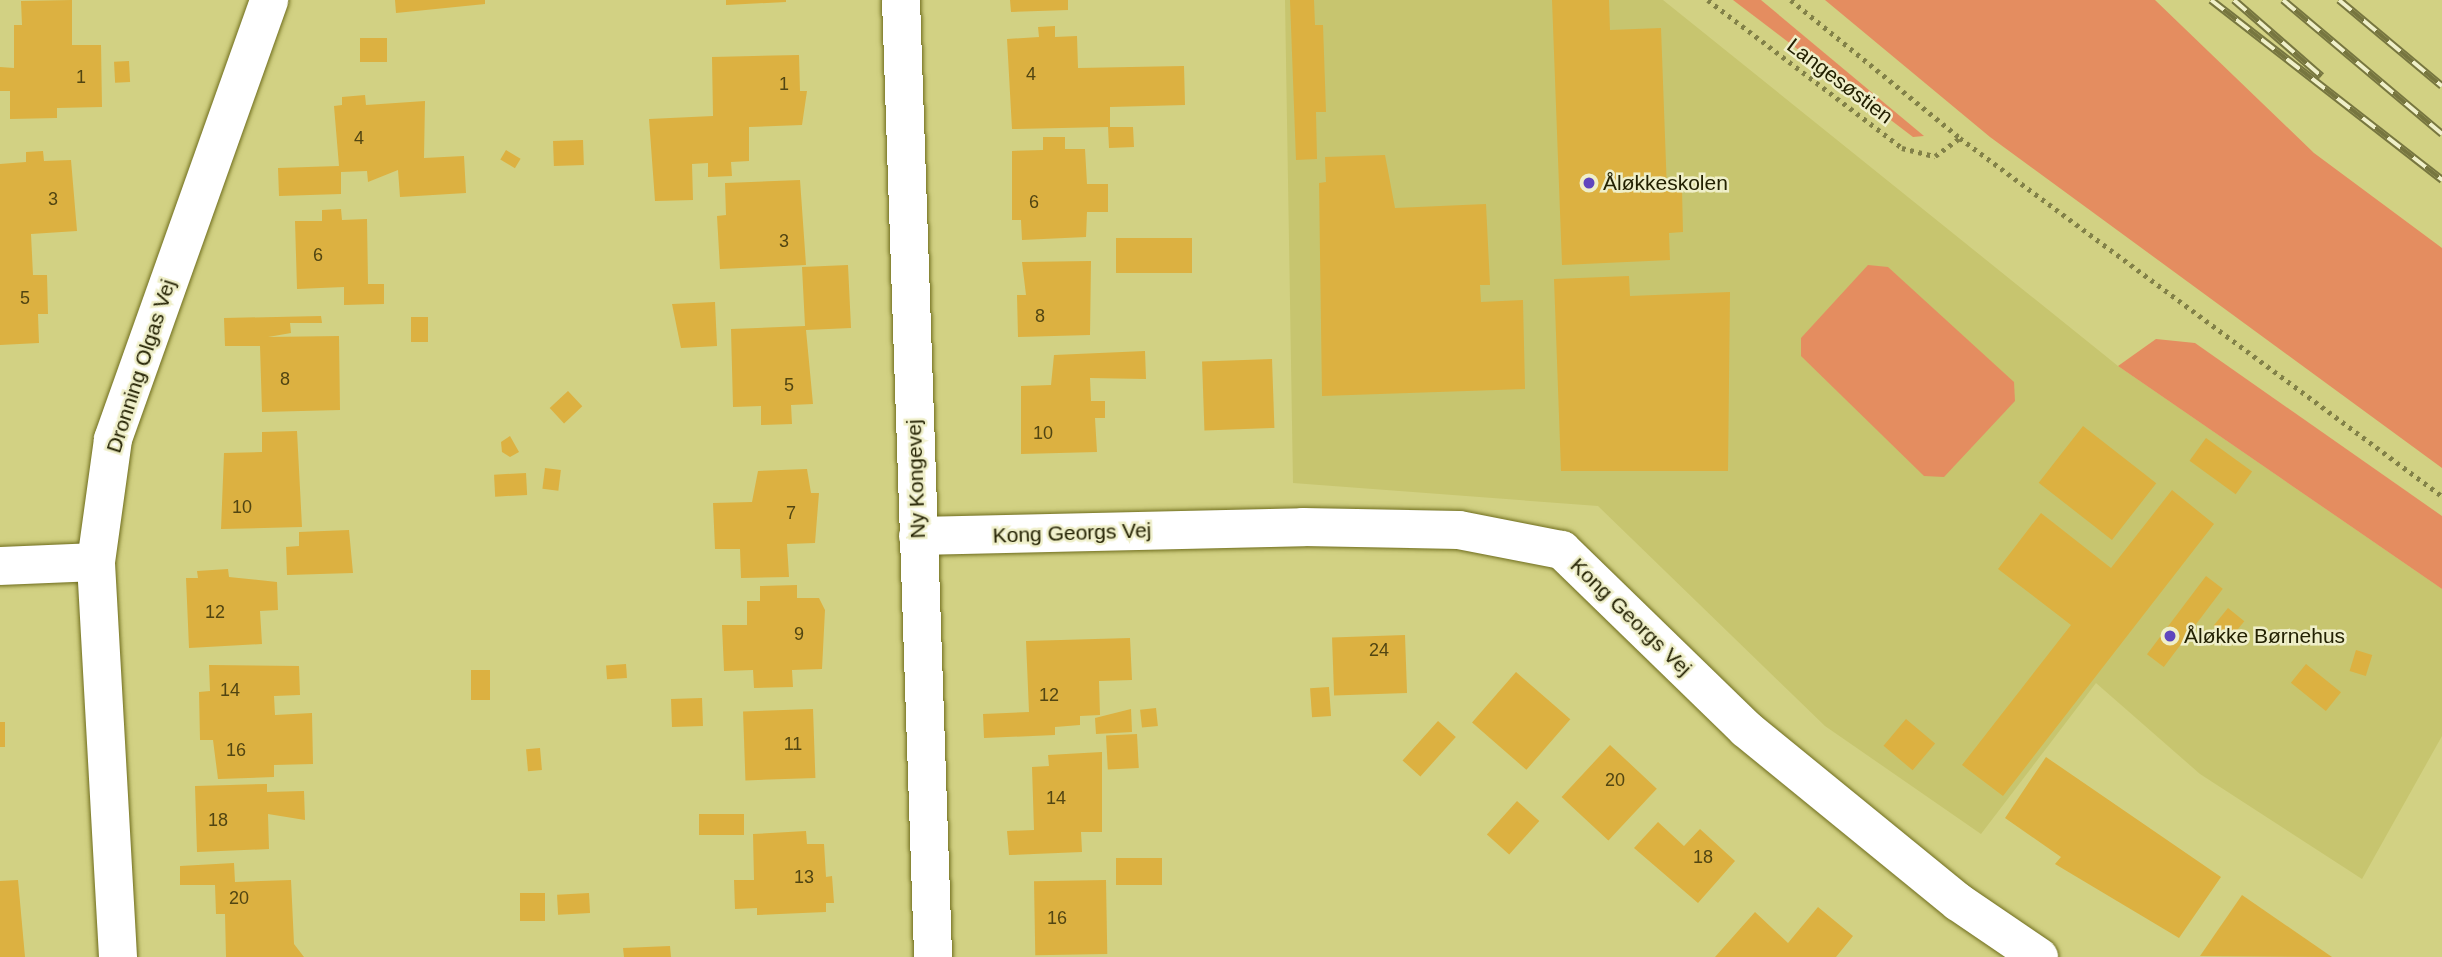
<!DOCTYPE html>
<meta charset="utf-8">
<style>
body{margin:0}
#map{position:relative;width:2442px;height:957px;overflow:hidden;background:#d2d183;font-family:Helvetica,sans-serif}
div>[style]{position:absolute}
[style*='--x']{left:calc(var(--x)*1px);top:calc(var(--y)*1px);width:calc(var(--w)*1px);rotate:calc(var(--a)*1deg)}
.built>*{inset:0;background:#c7c56f}
.green>*{inset:0;background:#e48d60}
.building>*{inset:0;background:#dcb141;transform-origin:0 0}
.path>*{height:4.5px;margin-top:-2.25px;transform-origin:0;background:repeating-linear-gradient(90deg,#828148 0 3.5px,transparent 0 8.5px)}
.roads{filter:drop-shadow(0 0 2px #6f6d1d) drop-shadow(0 0 2px #6f6d1d)}
.street>*{height:38px;margin:-19px;padding:0 19px;transform-origin:19px;border-radius:19px;background:#fff}
.rail>*{height:8px;margin-top:-4px;transform-origin:0;background:repeating-linear-gradient(90deg,#efefc9 0 16px,#777640 0 32px);box-sizing:border-box;border-block:2px solid #777640}
.dots>*{width:19px;height:19px;translate:-50% -50%;box-sizing:border-box;border:4px solid #efefc9;border-radius:50%}
span{translate:-50% -50%;white-space:nowrap;text-align:center;line-height:1.15;-webkit-text-stroke:5px #efefc9;paint-order:stroke}
.number-label{font-size:18px;color:#514512}
.number-label span{-webkit-text-stroke-width:0}
.street-label{font-size:21px;color:#232102}
.poi-label{font-size:21px;color:#232102}
.left{translate:0 -50%;text-align:left}
</style>
<div id="map">
<div class="built">
<i style="clip-path:polygon(1285px 0,1663px 0,2118px 366px,2442px 589px,2442px 736px,2362px 879px,2200px 774px,2096px 683px,1981px 834px,1825px 726px,1598px 506px,1293px 483px)"></i>
</div>
<div class="green">
<i style="clip-path:polygon(1733px 0,1761px 0,1924px 136px,1913px 137px)"></i>
<i style="clip-path:polygon(1825px 0,2155px 0,2314px 153px,2442px 248px,2442px 468px,1990px 137px)"></i>
<i style="clip-path:polygon(1868px 265px,1888px 267px,2014px 382px,2015px 401px,1944px 477px,1924px 476px,1801px 356px,1801px 338px)"></i>
<i style="clip-path:polygon(2156px 339px,2195px 343px,2442px 516px,2442px 589px,2118px 366px)"></i>
</div>
<div class="building">
<i style="clip-path:polygon(72px 0,72px 45px,101px 45px,102px 107px,57px 108px,57px 118px,10px 119px,10px 91px,0 91px,0 67px,14px 68px,14px 25px,22px 25px,21px 1px)"></i>
<i style="clip-path:polygon(395px 0,485px 0,485px 4px,396px 13px)"></i>
<i style="clip-path:polygon(726px 0,786px 0,786px 2px,726px 5px)"></i>
<i style="clip-path:polygon(1010px 0,1068px 0,1068px 10px,1011px 12px)"></i>
<i style="clip-path:polygon(1290px 0,1314px 0,1315px 25px,1323px 25px,1326px 112px,1316px 112px,1317px 159px,1296px 160px)"></i>
<i style="clip-path:polygon(1552px 0,1609px 0,1610px 30px,1661px 28px,1667px 191px,1682px 190px,1683px 232px,1669px 233px,1670px 260px,1562px 265px)"></i>
<i style="clip-path:polygon(1055px 26px,1055px 37px,1077px 36px,1078px 68px,1184px 66px,1185px 105px,1110px 107px,1110px 127px,1133px 127px,1134px 147px,1109px 148px,1108px 127px,1012px 129px,1007px 39px,1039px 37px,1038px 27px)"></i>
<i style="left:360px;top:38px;width:27px;height:24px"></i>
<i style="clip-path:polygon(799px 55px,800px 91px,807px 91px,802px 125px,749px 127px,749px 161px,731px 162px,732px 176px,708px 177px,708px 163px,692px 164px,693px 200px,655px 201px,649px 119px,713px 116px,712px 57px)"></i>
<i style="left:129px;top:61px;width:21px;height:15px;rotate:87deg"></i>
<i style="clip-path:polygon(365px 95px,366px 105px,425px 101px,424px 158px,464px 156px,466px 193px,400px 197px,398px 170px,368px 182px,367px 171px,341px 172px,341px 194px,279px 196px,278px 168px,339px 166px,334px 106px,342px 105px,342px 97px)"></i>
<i style="clip-path:polygon(1043px 137px,1065px 137px,1065px 149px,1085px 149px,1087px 184px,1108px 184px,1108px 212px,1087px 212px,1086px 237px,1022px 240px,1021px 220px,1012px 220px,1012px 151px,1043px 150px)"></i>
<i style="left:583px;top:140px;width:25px;height:30px;rotate:88deg"></i>
<i style="left:506px;top:150px;width:17px;height:11px;rotate:31deg"></i>
<i style="clip-path:polygon(43px 151px,44px 161px,71px 160px,77px 231px,31px 234px,33px 275px,47px 275px,48px 314px,38px 314px,39px 343px,0 345px,0 164px,26px 162px,26px 152px)"></i>
<i style="clip-path:polygon(1385px 155px,1395px 208px,1486px 204px,1490px 285px,1480px 285px,1481px 302px,1523px 300px,1525px 389px,1322px 396px,1319px 183px,1326px 182px,1325px 157px)"></i>
<i style="clip-path:polygon(800px 180px,806px 265px,720px 269px,717px 216px,726px 215px,725px 183px)"></i>
<i style="clip-path:polygon(341px 209px,342px 220px,367px 219px,368px 284px,384px 284px,384px 304px,344px 305px,344px 287px,297px 289px,295px 221px,322px 221px,322px 210px)"></i>
<i style="left:1192px;top:238px;width:35px;height:76px;rotate:90deg"></i>
<i style="clip-path:polygon(1091px 261px,1090px 335px,1018px 337px,1017px 295px,1026px 295px,1022px 262px)"></i>
<i style="clip-path:polygon(848px 265px,851px 328px,806px 330px,813px 404px,791px 405px,792px 424px,761px 425px,761px 406px,733px 407px,731px 329px,805px 326px,802px 267px)"></i>
<i style="clip-path:polygon(1629px 276px,1630px 296px,1730px 292px,1728px 471px,1561px 471px,1554px 279px)"></i>
<i style="clip-path:polygon(715px 302px,717px 346px,681px 348px,672px 304px)"></i>
<i style="clip-path:polygon(321px 316px,322px 323px,290px 323px,291px 333px,268px 337px,339px 336px,340px 410px,262px 412px,260px 346px,225px 346px,224px 318px)"></i>
<i style="left:411px;top:317px;width:17px;height:25px"></i>
<i style="clip-path:polygon(1145px 351px,1146px 379px,1090px 378px,1091px 401px,1105px 401px,1105px 418px,1095px 418px,1097px 452px,1021px 454px,1021px 386px,1051px 385px,1054px 355px)"></i>
<i style="left:1272px;top:359px;width:69px;height:70px;rotate:88deg"></i>
<i style="left:568px;top:391px;width:21px;height:25px;rotate:47deg"></i>
<i style="left:2083px;top:426px;width:93px;height:72px;rotate:38deg"></i>
<i style="clip-path:polygon(297px 431px,302px 527px,221px 529px,224px 453px,262px 452px,262px 432px)"></i>
<i style="clip-path:polygon(510px 436px,519px 452px,510px 457px,502px 452px,501px 442px)"></i>
<i style="left:2206px;top:438px;width:57px;height:28px;rotate:36deg"></i>
<i style="left:545px;top:468px;width:16px;height:21px;rotate:7deg"></i>
<i style="clip-path:polygon(807px 469px,811px 493px,819px 493px,815px 543px,787px 544px,789px 577px,741px 578px,740px 549px,715px 549px,713px 503px,752px 502px,758px 471px)"></i>
<i style="left:526px;top:473px;width:22px;height:32px;rotate:87deg"></i>
<i style="clip-path:polygon(2172px 490px,2214px 524px,2003px 796px,1962px 765px,2071px 625px,1998px 569px,2041px 513px,2111px 568px)"></i>
<i style="clip-path:polygon(349px 530px,353px 573px,287px 575px,286px 547px,299px 546px,299px 532px)"></i>
<i style="clip-path:polygon(228px 569px,229px 577px,277px 582px,278px 610px,260px 611px,262px 644px,189px 648px,186px 578px,198px 578px,197px 571px)"></i>
<i style="left:2206px;top:576px;width:21px;height:98px;rotate:37deg"></i>
<i style="clip-path:polygon(797px 585px,797px 598px,819px 598px,825px 610px,822px 669px,792px 670px,793px 687px,754px 688px,753px 670px,724px 671px,722px 625px,747px 625px,747px 601px,760px 601px,760px 586px)"></i>
<i style="left:2228px;top:608px;width:21px;height:23px;rotate:39deg"></i>
<i style="left:1405px;top:635px;width:58px;height:73px;rotate:88deg"></i>
<i style="clip-path:polygon(1130px 638px,1132px 680px,1099px 681px,1100px 715px,1080px 716px,1080px 725px,1055px 727px,1055px 735px,984px 738px,983px 714px,1029px 712px,1026px 641px)"></i>
<i style="left:2356px;top:650px;width:17px;height:22px;rotate:17deg"></i>
<i style="left:626px;top:664px;width:14px;height:20px;rotate:86deg"></i>
<i style="left:2306px;top:664px;width:45px;height:24px;rotate:39deg"></i>
<i style="clip-path:polygon(209px 665px,299px 666px,300px 695px,274px 696px,275px 715px,312px 713px,313px 764px,274px 765px,274px 777px,218px 779px,213px 740px,200px 740px,199px 692px,210px 691px)"></i>
<i style="left:471px;top:670px;width:19px;height:30px"></i>
<i style="left:1516px;top:672px;width:72px;height:67px;rotate:41deg"></i>
<i style="left:1329px;top:687px;width:29px;height:19px;rotate:86deg"></i>
<i style="left:702px;top:698px;width:28px;height:31px;rotate:88deg"></i>
<i style="left:1156px;top:708px;width:18px;height:16px;rotate:84deg"></i>
<i style="left:813px;top:709px;width:69px;height:70px;rotate:88deg"></i>
<i style="clip-path:polygon(1131px 709px,1132px 732px,1096px 734px,1095px 718px)"></i>
<i style="left:1906px;top:719px;width:38px;height:35px;rotate:40deg"></i>
<i style="left:1438px;top:721px;width:24px;height:53px;rotate:42deg"></i>
<i style="left:5px;top:722px;width:25px;height:5px;rotate:90deg"></i>
<i style="left:1137px;top:734px;width:34px;height:31px;rotate:87deg"></i>
<i style="left:1610px;top:745px;width:64px;height:71px;rotate:43deg"></i>
<i style="left:540px;top:748px;width:22px;height:14px;rotate:85deg"></i>
<i style="clip-path:polygon(1102px 752px,1102px 832px,1081px 832px,1082px 852px,1009px 855px,1007px 831px,1034px 830px,1032px 767px,1049px 766px,1048px 755px)"></i>
<i style="clip-path:polygon(2046px 757px,2221px 877px,2179px 938px,2055px 864px,2061px 857px,2005px 818px)"></i>
<i style="clip-path:polygon(267px 784px,267px 792px,304px 791px,305px 820px,268px 814px,269px 849px,197px 852px,195px 786px)"></i>
<i style="left:1517px;top:801px;width:30px;height:45px;rotate:42deg"></i>
<i style="left:699px;top:814px;width:45px;height:21px"></i>
<i style="clip-path:polygon(1658px 822px,1684px 846px,1700px 829px,1735px 861px,1698px 903px,1634px 848px)"></i>
<i style="clip-path:polygon(806px 831px,807px 844px,824px 844px,826px 877px,832px 876px,834px 903px,826px 903px,826px 912px,757px 915px,757px 908px,735px 909px,734px 880px,754px 880px,753px 834px)"></i>
<i style="left:1116px;top:858px;width:46px;height:27px"></i>
<i style="clip-path:polygon(234px 863px,235px 882px,291px 880px,294px 944px,304px 957px,226px 957px,225px 914px,216px 914px,215px 885px,180px 885px,180px 866px)"></i>
<i style="clip-path:polygon(18px 880px,25px 957px,0 957px,0 881px)"></i>
<i style="left:1106px;top:880px;width:74px;height:72px;rotate:89deg"></i>
<i style="left:520px;top:893px;width:25px;height:28px"></i>
<i style="left:589px;top:893px;width:20px;height:32px;rotate:87deg"></i>
<i style="clip-path:polygon(2242px 895px,2332px 957px,2200px 956px)"></i>
<i style="clip-path:polygon(1818px 907px,1853px 936px,1836px 957px,1715px 957px,1755px 912px,1788px 943px)"></i>
<i style="clip-path:polygon(670px 946px,671px 957px,624px 957px,623px 948px)"></i>
</div>
<div class="path">
<i style="--x:1708;--y:0;--w:244;--a:37.3"></i>
<i style="--x:1902;--y:148;--w:34;--a:14"></i>
<i style="--x:1935;--y:156;--w:31;--a:-36"></i>
<i style="--x:1791;--y:0;--w:218;--a:39.2"></i>
<i style="--x:1960;--y:138;--w:600;--a:36.6"></i>
</div>
<div class="roads">
<div class="street">
<i style="--x:901;--y:0;--w:958;--a:88.08"></i>
<i style="--x:918;--y:536;--w:385;--a:-1.3"></i>
<i style="--x:1303;--y:527;--w:156;--a:1.1"></i>
<i style="--x:1459;--y:530;--w:105;--a:11"></i>
<i style="--x:1562;--y:550;--w:257;--a:44.2"></i>
<i style="--x:1746;--y:729;--w:274;--a:39.2"></i>
<i style="--x:1958;--y:902;--w:98;--a:34.2"></i>
<i style="--x:0;--y:566;--w:96;--a:-2.4"></i>
<i style="--x:118;--y:957;--w:396;--a:-93.2"></i>
<i style="--x:96;--y:562;--w:124;--a:-82.1"></i>
<i style="--x:113;--y:439;--w:466;--a:-70.4"></i>
</div>
</div>
<div class="rail">
<i style="--x:2211;--y:0;--w:293;--a:37.9"></i>
<i style="--x:2234;--y:0;--w:116;--a:41.1"></i>
<i style="--x:2283;--y:0;--w:208;--a:40.1"></i>
<i style="--x:2339;--y:0;--w:134;--a:39.9"></i>
</div>
<div class="dots">
<i style="left:1589px;top:183px;background:#5f46be"></i>
<i style="left:2170px;top:636px;background:#5f46be"></i>
</div>
<div class="number-label">
<span style="left:1031px;top:74px">4</span>
<span style="left:81px;top:77px">1</span>
<span style="left:784px;top:84px">1</span>
<span style="left:359px;top:138px">4</span>
<span style="left:53px;top:199px">3</span>
<span style="left:1034px;top:202px">6</span>
<span style="left:784px;top:241px">3</span>
<span style="left:318px;top:255px">6</span>
<span style="left:25px;top:298px">5</span>
<span style="left:1040px;top:316px">8</span>
<span style="left:285px;top:379px">8</span>
<span style="left:789px;top:385px">5</span>
<span style="left:1043px;top:433px">10</span>
<span style="left:242px;top:507px">10</span>
<span style="left:791px;top:513px">7</span>
<span style="left:215px;top:612px">12</span>
<span style="left:799px;top:634px">9</span>
<span style="left:1379px;top:650px">24</span>
<span style="left:230px;top:690px">14</span>
<span style="left:1049px;top:695px">12</span>
<span style="left:793px;top:744px">11</span>
<span style="left:236px;top:750px">16</span>
<span style="left:1615px;top:780px">20</span>
<span style="left:1056px;top:798px">14</span>
<span style="left:218px;top:820px">18</span>
<span style="left:1703px;top:857px">18</span>
<span style="left:804px;top:877px">13</span>
<span style="left:239px;top:898px">20</span>
<span style="left:1057px;top:918px">16</span>
</div>
<div class="street-label">
<span style="left:1840px;top:81px;rotate:37deg">Langesøstien</span>
<span style="left:141px;top:366px;rotate:-72deg">Dronning Olgas Vej</span>
<span style="left:916px;top:479px;rotate:-92deg">Ny Kongevej</span>
<span style="left:1072px;top:533px;rotate:-2deg">Kong Georgs Vej</span>
<span style="left:1631px;top:617px;rotate:44deg">Kong Georgs Vej</span>
</div>
<div class="poi-label">
<span class="left" style="left:1603px;top:183px">Åløkkeskolen</span>
<span class="left" style="left:2184px;top:636px">Åløkke Børnehus</span>
</div>
</div>
